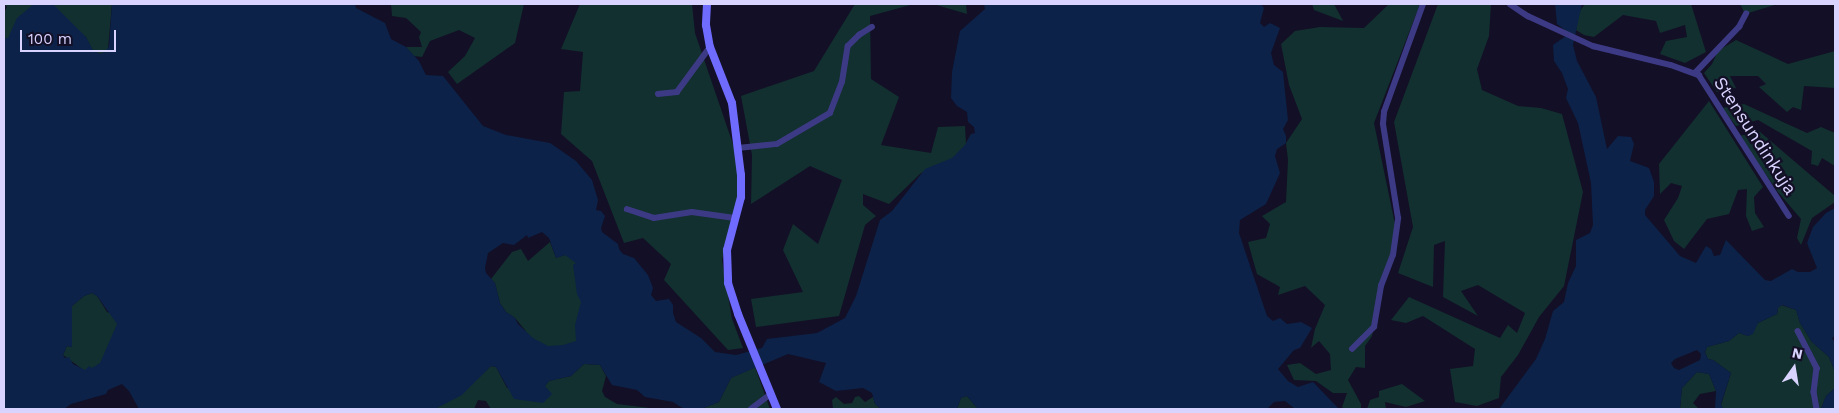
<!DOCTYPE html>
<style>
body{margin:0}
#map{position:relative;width:1839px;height:413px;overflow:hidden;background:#130f26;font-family:"Work Sans",sans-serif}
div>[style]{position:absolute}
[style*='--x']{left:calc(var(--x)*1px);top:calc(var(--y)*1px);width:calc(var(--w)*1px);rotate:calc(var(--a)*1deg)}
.green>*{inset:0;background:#12302f}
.water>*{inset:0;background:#0c2248}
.street>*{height:5.5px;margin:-2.75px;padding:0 2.75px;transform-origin:2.75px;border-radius:2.75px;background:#3d3a85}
.secondary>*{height:8px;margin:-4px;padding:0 4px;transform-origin:4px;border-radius:4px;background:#6f6bff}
span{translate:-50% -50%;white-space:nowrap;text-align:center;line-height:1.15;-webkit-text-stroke:4.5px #130f26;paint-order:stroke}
.street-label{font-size:18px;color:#d9d4ff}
.frame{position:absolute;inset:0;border:5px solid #d9d4ff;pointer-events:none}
.north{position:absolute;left:1769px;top:343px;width:50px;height:50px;-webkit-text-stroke:4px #130f26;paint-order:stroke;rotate:13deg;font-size:14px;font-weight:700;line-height:20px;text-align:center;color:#d9d4ff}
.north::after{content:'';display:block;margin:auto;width:18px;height:22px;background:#d9d4ff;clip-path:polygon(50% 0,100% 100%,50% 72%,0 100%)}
.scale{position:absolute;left:20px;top:30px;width:96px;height:22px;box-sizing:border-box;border:2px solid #d9d4ff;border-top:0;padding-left:6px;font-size:15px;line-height:18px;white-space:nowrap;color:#d9d4ff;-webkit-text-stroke:4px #130f26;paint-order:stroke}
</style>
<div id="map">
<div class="green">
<i style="clip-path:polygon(4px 4px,37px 4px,4px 53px,4px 12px,7px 7px)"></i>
<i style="clip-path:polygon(45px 4px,112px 4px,108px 49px,102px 54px,96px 53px,92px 49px,86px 37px)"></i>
<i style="clip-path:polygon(391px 4px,524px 4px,515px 43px,457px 84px,448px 72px,465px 56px,475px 38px,459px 30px,430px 41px,422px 57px,414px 56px,406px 47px,422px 47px,419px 37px,421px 32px,406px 18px,392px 16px)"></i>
<i style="clip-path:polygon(580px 4px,692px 4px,695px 33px,736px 153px,739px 196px,722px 260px,732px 319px,743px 348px,728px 350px,664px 280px,671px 264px,643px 238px,624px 243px,592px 161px,561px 134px,564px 92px,580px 91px,583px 52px,561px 49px)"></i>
<i style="clip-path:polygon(855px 4px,914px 4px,870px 16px,871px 79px,899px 97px,881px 145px,931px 153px,938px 127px,965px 126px,966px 143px,971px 134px,983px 153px,921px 173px,889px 204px,863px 194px,863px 205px,876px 216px,865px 225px,839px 316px,756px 327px,751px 299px,803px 292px,783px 250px,793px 224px,818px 244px,842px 180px,810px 166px,751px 204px,752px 155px,741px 96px,814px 71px)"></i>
<i style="clip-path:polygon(933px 4px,966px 4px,967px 14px)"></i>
<i style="clip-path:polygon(1312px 4px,1334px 4px,1343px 21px,1314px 10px)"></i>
<i style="clip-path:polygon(1389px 4px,1420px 4px,1374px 123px,1396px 229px,1372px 336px,1365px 346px,1365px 368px,1356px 367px,1348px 380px,1361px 404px,1361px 409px,1344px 409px,1342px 407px,1347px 393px,1333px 393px,1316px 381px,1294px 380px,1287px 365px,1300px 363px,1316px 374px,1331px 370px,1330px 354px,1319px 341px,1311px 348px,1315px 329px,1325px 305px,1305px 286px,1278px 295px,1280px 287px,1257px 274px,1248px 242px,1266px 238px,1270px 224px,1262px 216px,1286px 202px,1288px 160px,1286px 143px,1302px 119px,1289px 85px,1281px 44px,1295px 31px,1320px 27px,1364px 28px)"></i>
<i style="clip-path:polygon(1438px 4px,1494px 4px,1491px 4px,1489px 36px,1477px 69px,1482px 90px,1518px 106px,1541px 108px,1562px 114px,1583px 192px,1564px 286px,1539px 317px,1518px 355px,1501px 377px,1499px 398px,1477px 406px,1455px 402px,1450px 369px,1473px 366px,1475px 349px,1423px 316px,1406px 323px,1391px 320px,1409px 297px,1500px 338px,1508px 325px,1517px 333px,1525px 313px,1478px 285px,1461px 291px,1478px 316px,1443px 297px,1445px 241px,1434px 245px,1433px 287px,1398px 273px,1413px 227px,1394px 122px)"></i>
<i style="clip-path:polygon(1585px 4px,1691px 4px,1706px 52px,1685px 63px,1660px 54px,1666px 41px,1687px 37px,1685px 25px,1660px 33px,1656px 21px,1623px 15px,1594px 37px,1584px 35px,1576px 30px,1579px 12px)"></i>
<i style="clip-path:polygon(1740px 4px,1778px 4px,1745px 14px)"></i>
<i style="clip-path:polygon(1736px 40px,1788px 64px,1835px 51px,1835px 88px,1804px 86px,1801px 110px,1793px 107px,1787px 112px,1759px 87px,1766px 84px,1758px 76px,1730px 76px,1736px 88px,1717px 92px,1704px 73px,1712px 64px,1718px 51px)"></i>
<i style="clip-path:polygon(1709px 101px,1763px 187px,1754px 197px,1755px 213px,1764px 227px,1752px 231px,1746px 216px,1747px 189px,1738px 190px,1729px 214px,1707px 219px,1684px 249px,1674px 241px,1664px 220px,1678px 198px,1682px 186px,1671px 183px,1660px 194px,1659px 164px)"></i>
<i style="clip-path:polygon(1744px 104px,1807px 133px,1821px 127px,1835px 133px,1835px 166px,1822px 158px,1818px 166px,1811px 164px,1812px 151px,1758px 120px,1736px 126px,1722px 108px)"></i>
<i style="clip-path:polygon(1759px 131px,1835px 196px,1835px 202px,1812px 218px,1801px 245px,1797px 238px,1801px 219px,1778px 192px,1739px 136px)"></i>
<i style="clip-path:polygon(550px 242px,556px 258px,577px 251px,589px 331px,569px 348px,531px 348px,525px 330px,515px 318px,506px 312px,500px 303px,495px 283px,491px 279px,512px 252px,521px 249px,528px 261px)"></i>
<i style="clip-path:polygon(92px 293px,97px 296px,107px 312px,125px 318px,102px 365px,85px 371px,63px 355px,67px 346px,72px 347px,72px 306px,84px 296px)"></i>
<i style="clip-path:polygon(1781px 305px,1796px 310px,1800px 323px,1812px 342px,1829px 357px,1835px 372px,1835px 388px,1826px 396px,1821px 409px,1723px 409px,1721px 405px,1731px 373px,1713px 360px,1708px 359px,1705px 352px,1707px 347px,1729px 341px,1739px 333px,1748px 336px,1758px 323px,1777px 314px,1778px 308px)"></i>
<i style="clip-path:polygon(584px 364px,600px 365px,606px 376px,602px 391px,605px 397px,617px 404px,658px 409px,491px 409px,486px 401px,478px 400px,474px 409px,435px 409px,473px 383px,491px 366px,496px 367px,507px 388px,545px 386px,549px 381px,571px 376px)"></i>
<i style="clip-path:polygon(755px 367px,770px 409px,701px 409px,719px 402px,731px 378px)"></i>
<i style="clip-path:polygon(1697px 372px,1709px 374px,1716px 391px,1700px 394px,1693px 403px,1699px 409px,1680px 409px,1682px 388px)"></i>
<i style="clip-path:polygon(1402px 384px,1425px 401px,1406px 407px,1385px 402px,1386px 409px,1367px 409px,1370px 400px,1379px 397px,1379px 391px)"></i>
<i style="clip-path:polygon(859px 396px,865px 402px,873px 397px,875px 404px,881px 409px,833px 409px,832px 400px,836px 397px,844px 404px,852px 403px,855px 397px)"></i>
<i style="clip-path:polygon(967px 396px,978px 409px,957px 409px,961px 398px)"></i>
</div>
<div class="water">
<i style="clip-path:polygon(evenodd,34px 4px,54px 5px,86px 37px,93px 50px,100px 54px,105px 52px,109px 46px,112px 4px,355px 4px,356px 8px,385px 23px,391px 39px,406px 47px,419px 61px,426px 75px,443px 76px,483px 126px,506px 135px,550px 143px,576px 161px,592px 180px,598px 200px,596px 210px,601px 211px,605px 216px,601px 228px,602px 232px,618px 244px,619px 249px,623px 254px,634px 258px,648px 275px,653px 288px,651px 295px,656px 301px,669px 299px,673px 305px,673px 313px,676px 322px,701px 338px,715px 352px,736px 355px,762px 348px,767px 339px,817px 333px,845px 318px,856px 296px,880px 220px,892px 211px,925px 169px,952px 158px,965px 145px,971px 134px,975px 133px,974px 127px,968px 122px,967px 112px,957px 106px,951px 98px,952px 72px,960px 31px,985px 9px,984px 4px,1261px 4px,1264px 8px,1260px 23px,1264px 27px,1270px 23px,1280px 28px,1271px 53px,1274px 65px,1283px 72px,1288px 120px,1283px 129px,1286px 136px,1286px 143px,1277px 149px,1275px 156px,1280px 173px,1266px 204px,1240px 220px,1239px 233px,1267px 316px,1273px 321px,1280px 318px,1287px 324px,1301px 322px,1312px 328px,1300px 348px,1294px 350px,1278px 369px,1288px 381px,1298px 387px,1313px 382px,1339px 409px,1295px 409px,1285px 401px,1274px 402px,1267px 409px,978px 409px,967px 396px,961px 398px,957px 409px,881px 409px,875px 404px,872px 393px,863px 388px,836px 391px,819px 382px,826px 363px,788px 354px,731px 378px,719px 402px,701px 409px,684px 409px,673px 402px,645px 397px,637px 390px,612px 385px,600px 365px,584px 364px,571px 376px,549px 381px,545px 386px,552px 394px,543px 403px,514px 399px,496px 367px,491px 366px,462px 395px,435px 409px,139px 409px,129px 391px,122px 384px,108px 390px,106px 394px,71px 404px,64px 409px,4px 409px,4px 38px,8px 38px,17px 18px,34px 4px,542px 232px,549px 238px,556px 258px,565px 255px,576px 263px,573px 265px,577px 294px,581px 302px,575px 325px,576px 341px,563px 345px,548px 346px,533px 338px,518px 324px,515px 318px,506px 312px,500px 303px,495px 283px,486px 273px,485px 268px,488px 253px,503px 243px,514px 245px,527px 235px,528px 238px,542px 232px,34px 4px,92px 293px,97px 296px,117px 324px,100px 363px,92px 368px,89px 366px,85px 370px,73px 364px,69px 357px,65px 358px,63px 355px,67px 346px,72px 347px,72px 306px,84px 296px,92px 293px)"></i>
<i style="clip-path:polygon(evenodd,1555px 4px,1582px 4px,1573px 45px,1577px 61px,1596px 97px,1607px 149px,1618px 136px,1631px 137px,1634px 144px,1630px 161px,1649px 168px,1654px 182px,1654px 196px,1645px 210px,1645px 215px,1680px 256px,1696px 263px,1706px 246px,1711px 249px,1714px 256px,1720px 255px,1726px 240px,1765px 280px,1771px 281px,1792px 269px,1798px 272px,1810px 272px,1817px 268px,1807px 243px,1813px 227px,1826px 213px,1835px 208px,1835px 336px,1832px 338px,1835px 343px,1835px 372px,1829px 357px,1812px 342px,1800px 323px,1796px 310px,1782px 305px,1778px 308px,1777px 314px,1758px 323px,1753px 334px,1748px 336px,1739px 333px,1729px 341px,1707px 347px,1705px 352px,1708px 359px,1713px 360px,1731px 373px,1721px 404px,1723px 409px,1715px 409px,1716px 391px,1709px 374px,1697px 372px,1682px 388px,1680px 409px,1499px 409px,1536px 359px,1545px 339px,1553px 311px,1564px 302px,1568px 283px,1576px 266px,1576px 240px,1590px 233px,1593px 225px,1591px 183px,1578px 123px,1566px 98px,1568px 89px,1562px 73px,1554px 61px,1553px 45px,1566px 36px,1565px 30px,1557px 24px,1555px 4px,1697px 350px,1701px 354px,1700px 360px,1679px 370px,1674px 368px,1671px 363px,1675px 359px,1697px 350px)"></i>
<i style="clip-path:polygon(1835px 388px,1835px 409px,1821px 409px,1826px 396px)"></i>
</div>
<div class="street">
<i style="--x:1510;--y:4;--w:22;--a:34"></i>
<i style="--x:1528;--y:16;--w:72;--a:24.8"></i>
<i style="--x:1593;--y:46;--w:80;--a:13.7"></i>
<i style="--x:1671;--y:65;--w:30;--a:20"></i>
<i style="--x:1699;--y:75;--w:167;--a:57.4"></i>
<i style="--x:1695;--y:73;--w:64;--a:-46.3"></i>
<i style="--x:1739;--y:27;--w:15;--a:-62"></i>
<i style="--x:658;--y:94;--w:19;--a:-6"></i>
<i style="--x:677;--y:92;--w:56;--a:-53.7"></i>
<i style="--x:738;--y:148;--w:39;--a:-6"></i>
<i style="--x:777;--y:144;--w:61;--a:-30.3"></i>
<i style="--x:830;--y:113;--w:33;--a:-69"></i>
<i style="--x:842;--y:82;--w:36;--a:-81"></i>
<i style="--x:848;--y:46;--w:16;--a:-45"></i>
<i style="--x:859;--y:35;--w:15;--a:-32"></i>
<i style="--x:627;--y:209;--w:28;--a:18"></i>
<i style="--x:654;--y:218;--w:38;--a:-9"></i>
<i style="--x:692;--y:212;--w:43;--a:7.9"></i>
<i style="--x:1798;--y:331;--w:42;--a:62.8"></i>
<i style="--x:1817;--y:368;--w:24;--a:97"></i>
<i style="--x:1814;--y:392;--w:17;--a:80"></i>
<i style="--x:1352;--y:349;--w:31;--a:-45"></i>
<i style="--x:1374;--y:327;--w:42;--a:-80.3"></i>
<i style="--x:1381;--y:286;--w:33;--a:-69"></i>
<i style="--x:1393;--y:255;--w:37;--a:-82"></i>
<i style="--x:1398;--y:218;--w:95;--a:-99.1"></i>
<i style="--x:1383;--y:124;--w:12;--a:-85"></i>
<i style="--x:1384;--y:112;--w:115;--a:-70.1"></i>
<i style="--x:751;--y:409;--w:25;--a:-37"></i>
</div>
<div class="secondary">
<i style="--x:707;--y:4;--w:21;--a:93"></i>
<i style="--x:706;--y:25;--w:22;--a:80"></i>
<i style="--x:710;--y:47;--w:60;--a:68.6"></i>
<i style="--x:732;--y:103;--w:73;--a:82.9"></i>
<i style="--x:741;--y:175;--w:22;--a:90"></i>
<i style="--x:741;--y:197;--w:55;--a:104.8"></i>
<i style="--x:727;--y:250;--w:33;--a:88"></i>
<i style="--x:728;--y:283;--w:33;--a:72"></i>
<i style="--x:738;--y:314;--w:103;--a:67.7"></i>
</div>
<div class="street-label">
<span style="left:1755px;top:136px;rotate:57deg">Stensundinkuja</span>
</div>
<div class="frame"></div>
<div class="north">N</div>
<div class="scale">100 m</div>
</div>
